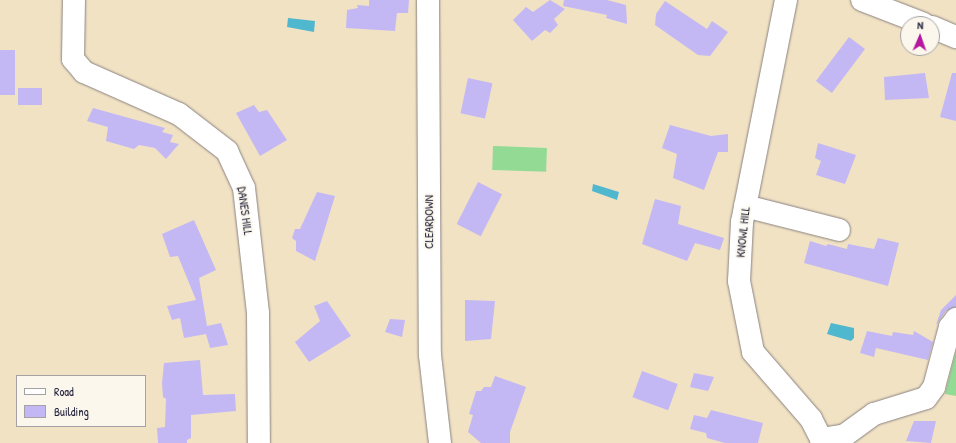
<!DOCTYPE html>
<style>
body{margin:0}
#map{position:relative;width:956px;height:443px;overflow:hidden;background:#f1e2c4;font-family:"Patrick Hand",sans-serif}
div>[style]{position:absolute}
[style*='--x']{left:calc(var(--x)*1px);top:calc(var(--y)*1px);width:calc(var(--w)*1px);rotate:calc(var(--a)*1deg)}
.green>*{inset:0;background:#93db95;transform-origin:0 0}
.water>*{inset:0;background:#50b8ce}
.building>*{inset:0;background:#c3b8f3;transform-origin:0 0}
.roads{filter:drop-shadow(0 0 1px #8a8280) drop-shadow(0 0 1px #8a8280)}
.minor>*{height:22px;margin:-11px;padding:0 11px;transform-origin:11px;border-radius:11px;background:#fff}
span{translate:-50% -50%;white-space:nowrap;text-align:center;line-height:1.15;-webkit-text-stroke:3.5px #fbf7ec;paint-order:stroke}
.street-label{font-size:12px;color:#22223b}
.legend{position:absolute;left:16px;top:375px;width:130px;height:52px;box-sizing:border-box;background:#fbf7ec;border:1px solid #a4a2a5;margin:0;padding:5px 7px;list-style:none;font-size:12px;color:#22223b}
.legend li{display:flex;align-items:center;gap:8px;height:20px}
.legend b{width:20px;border:1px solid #a4a2a5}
.north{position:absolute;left:900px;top:16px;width:40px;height:40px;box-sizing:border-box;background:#fbf7ec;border:1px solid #a4a2a5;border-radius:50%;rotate:2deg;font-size:11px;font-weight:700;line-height:16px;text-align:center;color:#22223b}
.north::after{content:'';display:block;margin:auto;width:14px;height:18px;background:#b5179e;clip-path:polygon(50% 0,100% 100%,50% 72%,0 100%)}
</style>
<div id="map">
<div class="green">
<i style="left:493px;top:146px;width:54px;height:24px;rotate:2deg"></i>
<i style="clip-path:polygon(956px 351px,956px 396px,945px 394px)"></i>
</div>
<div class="water">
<i style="clip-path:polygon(288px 18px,315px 21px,314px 32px,287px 27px)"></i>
<i style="clip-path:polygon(593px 184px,619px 192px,617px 200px,592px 191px)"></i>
<i style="clip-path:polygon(831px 323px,854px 328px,854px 338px,851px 341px,827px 334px)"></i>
</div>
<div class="building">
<i style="clip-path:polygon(369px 0,409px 0,408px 13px,397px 13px,395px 31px,346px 28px,347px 10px,358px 8px,357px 5px,369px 6px)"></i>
<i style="clip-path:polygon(550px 0,565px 9px,554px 19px,558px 25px,550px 33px,545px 30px,532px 41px,513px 20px,526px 7px,533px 12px)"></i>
<i style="clip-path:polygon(564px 0,607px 0,626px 5px,627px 24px,606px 18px,607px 15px,563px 6px)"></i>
<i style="clip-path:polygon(665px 1px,707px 29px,712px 21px,728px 32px,710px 56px,698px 55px,655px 25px,656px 14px)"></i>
<i style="left:849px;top:37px;width:20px;height:55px;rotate:37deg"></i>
<i style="left:0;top:50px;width:15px;height:45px"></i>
<i style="clip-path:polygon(925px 73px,929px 98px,885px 100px,884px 77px)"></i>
<i style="clip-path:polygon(952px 73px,956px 73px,956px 121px,940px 117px)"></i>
<i style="left:468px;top:78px;width:25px;height:36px;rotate:12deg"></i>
<i style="left:18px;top:88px;width:24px;height:17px"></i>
<i style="clip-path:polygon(254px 105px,259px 112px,267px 110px,287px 140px,260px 156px,236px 113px)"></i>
<i style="clip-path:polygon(93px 108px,165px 128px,162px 132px,173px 135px,170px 142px,179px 144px,166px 159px,155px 148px,139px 145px,134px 149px,106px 141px,108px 127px,87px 121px)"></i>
<i style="clip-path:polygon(670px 125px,711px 136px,728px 134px,728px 152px,718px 152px,704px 190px,673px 178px,677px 154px,662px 148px)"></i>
<i style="clip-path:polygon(818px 143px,856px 155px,845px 184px,816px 175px,821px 161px,815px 158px)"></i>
<i style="left:478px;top:182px;width:27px;height:47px;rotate:27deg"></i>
<i style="clip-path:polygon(317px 192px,335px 196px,315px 261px,296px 251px,296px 241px,292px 238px,295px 229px,300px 229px)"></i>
<i style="clip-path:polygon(655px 199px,681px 206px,678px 224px,724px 238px,720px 250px,695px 243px,687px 261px,642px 244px)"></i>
<i style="clip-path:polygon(194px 220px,216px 270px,199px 278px,207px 326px,221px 323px,228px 345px,210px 348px,206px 334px,184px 338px,180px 318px,172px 320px,167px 306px,196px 300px,178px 256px,170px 257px,162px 234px)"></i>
<i style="clip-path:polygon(878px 238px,899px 243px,888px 286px,804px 263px,810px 241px,826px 246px,828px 244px,847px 249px,848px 244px,874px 249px)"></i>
<i style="clip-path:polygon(956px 295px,956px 307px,946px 311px,936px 325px,941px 310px)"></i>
<i style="clip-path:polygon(465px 300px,495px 301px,491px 339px,465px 341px)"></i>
<i style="clip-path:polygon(327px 301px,351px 336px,309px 362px,295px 342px,320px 321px,314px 306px)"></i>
<i style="clip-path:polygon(390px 319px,405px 320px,402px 337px,385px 332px)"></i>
<i style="clip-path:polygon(867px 331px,892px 336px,893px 332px,913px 335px,914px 331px,933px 342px,928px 360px,876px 348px,874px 357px,860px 353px)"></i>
<i style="clip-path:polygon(200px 360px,203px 395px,235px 394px,236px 411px,191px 415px,191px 438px,187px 440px,187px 443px,158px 443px,157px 428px,165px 427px,166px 399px,163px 397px,162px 383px,164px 363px)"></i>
<i style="left:642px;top:371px;width:38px;height:28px;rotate:20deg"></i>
<i style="clip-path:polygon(694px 373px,714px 377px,708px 391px,690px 387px)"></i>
<i style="clip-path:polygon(495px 376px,526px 387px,510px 432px,510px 443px,481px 443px,468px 432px,473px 415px,469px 414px,476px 391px,481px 391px,484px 387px,491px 387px)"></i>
<i style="clip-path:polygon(711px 410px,763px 423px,758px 443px,725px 443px,707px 438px,706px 433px,690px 429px,694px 415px,707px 418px)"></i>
<i style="clip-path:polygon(914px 421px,936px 421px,931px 443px,906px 441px)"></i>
</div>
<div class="roads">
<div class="minor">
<i style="--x:74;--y:0;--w:59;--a:91"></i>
<i style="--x:73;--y:59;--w:17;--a:50"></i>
<i style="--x:84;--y:72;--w:104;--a:23.9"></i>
<i style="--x:179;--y:114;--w:61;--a:37.6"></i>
<i style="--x:227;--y:151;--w:41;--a:65.3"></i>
<i style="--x:244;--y:188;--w:126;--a:83.6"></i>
<i style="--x:258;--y:313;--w:130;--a:89.6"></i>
<i style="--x:428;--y:0;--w:355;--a:89.7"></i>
<i style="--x:430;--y:355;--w:89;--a:83.5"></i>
<i style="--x:786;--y:0;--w:226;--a:101.2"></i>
<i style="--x:742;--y:222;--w:59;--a:92.9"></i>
<i style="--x:739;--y:281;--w:72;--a:78.8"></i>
<i style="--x:753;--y:352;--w:89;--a:49.1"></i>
<i style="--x:811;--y:419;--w:27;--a:63"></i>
<i style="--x:862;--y:0;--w:66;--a:21.2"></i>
<i style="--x:932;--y:27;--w:26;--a:23"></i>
<i style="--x:745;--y:206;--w:97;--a:14.3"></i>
<i style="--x:821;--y:439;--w:24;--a:-9"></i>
<i style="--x:845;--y:435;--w:36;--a:-36"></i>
<i style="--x:874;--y:414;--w:54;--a:-17.1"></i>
<i style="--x:926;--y:398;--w:14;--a:-54"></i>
<i style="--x:934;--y:387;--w:62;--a:-75.1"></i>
<i style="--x:950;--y:327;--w:10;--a:-53"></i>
</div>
</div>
<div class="street-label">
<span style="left:245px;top:211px;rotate:82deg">DANES HILL</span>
<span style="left:429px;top:222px;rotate:-90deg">CLEARDOWN</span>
<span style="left:743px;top:232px;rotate:-84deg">KNOWL HILL</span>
</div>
<ul class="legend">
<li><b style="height:5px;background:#fff"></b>Road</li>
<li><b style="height:11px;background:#c3b8f3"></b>Building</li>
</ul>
<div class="north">N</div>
</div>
